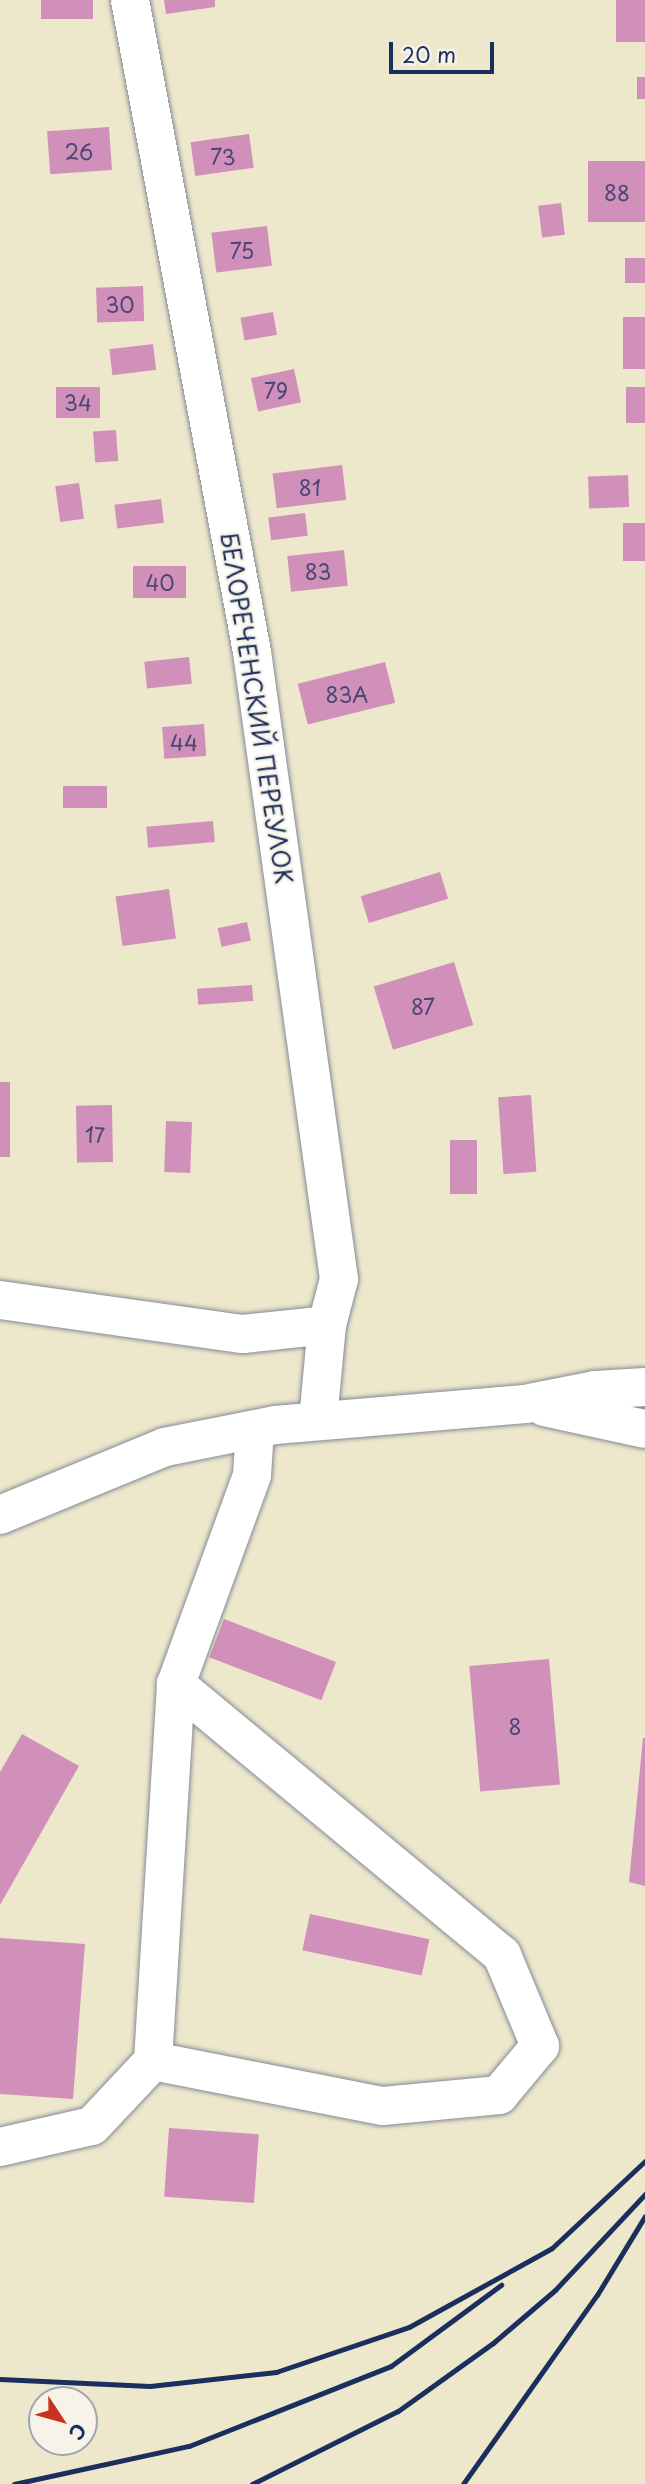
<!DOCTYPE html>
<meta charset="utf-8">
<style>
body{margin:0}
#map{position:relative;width:645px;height:2484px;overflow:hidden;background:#ede7cc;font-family:"Playpen Sans",sans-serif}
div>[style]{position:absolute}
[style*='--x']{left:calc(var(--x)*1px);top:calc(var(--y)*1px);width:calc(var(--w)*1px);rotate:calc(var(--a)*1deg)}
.building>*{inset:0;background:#d190b9;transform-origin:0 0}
.roads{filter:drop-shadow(0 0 2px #848b95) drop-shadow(0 0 2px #848b95)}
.minor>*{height:38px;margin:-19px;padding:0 19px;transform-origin:19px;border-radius:19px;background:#fff}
.major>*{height:38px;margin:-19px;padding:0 19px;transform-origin:19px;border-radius:19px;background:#fff}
.rail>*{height:5px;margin:-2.5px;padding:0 2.5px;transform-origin:2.5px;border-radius:2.5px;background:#1b2f5e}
span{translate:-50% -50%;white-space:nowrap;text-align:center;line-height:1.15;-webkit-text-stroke:5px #f7f3e8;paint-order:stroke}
.number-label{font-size:21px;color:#484775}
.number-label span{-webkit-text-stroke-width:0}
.street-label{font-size:24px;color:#1b2f5e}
.north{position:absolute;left:28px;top:2386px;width:70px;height:70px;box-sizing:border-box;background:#f7f3e8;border:2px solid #9fa5b1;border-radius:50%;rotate:126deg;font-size:19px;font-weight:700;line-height:28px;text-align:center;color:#1b2f5e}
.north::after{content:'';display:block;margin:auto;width:24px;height:32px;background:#c8321e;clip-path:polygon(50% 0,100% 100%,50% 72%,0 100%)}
.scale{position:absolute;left:389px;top:42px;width:105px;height:32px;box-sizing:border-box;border:4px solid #1b2f5e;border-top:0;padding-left:9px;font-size:21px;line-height:24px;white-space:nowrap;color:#1b2f5e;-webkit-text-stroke:5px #f7f3e8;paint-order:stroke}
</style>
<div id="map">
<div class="building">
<i style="left:41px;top:0;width:52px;height:19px"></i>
<i style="clip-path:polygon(164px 0,215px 0,215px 7px,166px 14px)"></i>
<i style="left:616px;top:0;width:29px;height:42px"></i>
<i style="left:637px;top:77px;width:8px;height:22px"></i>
<i style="left:109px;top:127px;width:43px;height:62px;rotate:86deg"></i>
<i style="left:249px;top:134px;width:34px;height:59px;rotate:82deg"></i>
<i style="left:645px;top:161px;width:61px;height:57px;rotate:90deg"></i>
<i style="left:561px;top:203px;width:32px;height:23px;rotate:83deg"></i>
<i style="left:267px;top:226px;width:40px;height:56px;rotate:83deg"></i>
<i style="left:645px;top:258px;width:25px;height:20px;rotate:90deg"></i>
<i style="left:143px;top:286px;width:35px;height:47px;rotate:88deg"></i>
<i style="left:273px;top:312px;width:23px;height:33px;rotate:80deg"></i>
<i style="left:645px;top:317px;width:52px;height:22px;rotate:90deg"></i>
<i style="left:153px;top:344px;width:26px;height:44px;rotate:83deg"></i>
<i style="left:294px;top:369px;width:34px;height:44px;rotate:78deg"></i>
<i style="left:56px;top:387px;width:44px;height:31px"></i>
<i style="left:645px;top:387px;width:36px;height:19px;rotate:90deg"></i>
<i style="left:116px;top:430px;width:31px;height:23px;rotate:86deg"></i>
<i style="left:342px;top:465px;width:35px;height:70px;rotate:83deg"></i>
<i style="left:628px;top:475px;width:32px;height:40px;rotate:88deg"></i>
<i style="left:79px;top:483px;width:36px;height:24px;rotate:82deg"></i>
<i style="left:161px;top:499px;width:24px;height:47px;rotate:83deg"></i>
<i style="left:305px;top:513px;width:23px;height:37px;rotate:83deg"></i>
<i style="left:645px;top:523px;width:38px;height:22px;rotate:90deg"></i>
<i style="left:344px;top:550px;width:36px;height:57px;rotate:84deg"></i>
<i style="left:133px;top:566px;width:53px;height:32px"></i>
<i style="left:189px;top:657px;width:27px;height:45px;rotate:84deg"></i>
<i style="left:385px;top:662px;width:42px;height:90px;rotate:76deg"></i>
<i style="left:204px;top:724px;width:32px;height:42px;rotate:86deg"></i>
<i style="left:107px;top:786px;width:22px;height:44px;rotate:90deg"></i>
<i style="left:213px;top:821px;width:21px;height:67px;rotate:85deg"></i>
<i style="left:440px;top:872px;width:28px;height:83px;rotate:73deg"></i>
<i style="left:169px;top:889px;width:50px;height:54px;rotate:82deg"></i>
<i style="left:247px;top:922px;width:19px;height:30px;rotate:78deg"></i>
<i style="left:454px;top:962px;width:66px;height:84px;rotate:73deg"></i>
<i style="left:252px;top:985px;width:16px;height:55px;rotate:86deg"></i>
<i style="left:0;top:1082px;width:10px;height:75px"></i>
<i style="left:531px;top:1095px;width:77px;height:33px;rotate:86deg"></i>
<i style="left:112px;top:1105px;width:57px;height:36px;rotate:89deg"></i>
<i style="left:166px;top:1121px;width:26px;height:51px;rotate:2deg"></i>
<i style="left:450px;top:1140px;width:27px;height:54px"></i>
<i style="left:224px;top:1619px;width:120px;height:41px;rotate:21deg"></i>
<i style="left:549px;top:1659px;width:126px;height:80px;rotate:85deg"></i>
<i style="clip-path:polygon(22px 1734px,79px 1766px,0 1905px,0 1772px)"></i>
<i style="clip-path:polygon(643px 1738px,645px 1738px,645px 1886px,629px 1882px)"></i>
<i style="left:310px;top:1914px;width:122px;height:37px;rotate:12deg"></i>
<i style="clip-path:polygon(0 1938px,85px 1944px,73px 2099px,0 2094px)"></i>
<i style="left:169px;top:2128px;width:90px;height:69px;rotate:4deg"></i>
</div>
<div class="roads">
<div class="minor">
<i style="--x:130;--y:0;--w:663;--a:79.4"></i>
<i style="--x:252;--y:652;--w:633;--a:82.1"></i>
<i style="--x:339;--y:1279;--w:48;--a:104.6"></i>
<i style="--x:327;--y:1325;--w:95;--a:95.4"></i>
<i style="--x:0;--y:1300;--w:245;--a:8"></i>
<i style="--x:243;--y:1334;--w:84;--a:-6.1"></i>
<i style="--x:153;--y:2061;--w:234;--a:11.1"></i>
<i style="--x:383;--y:2106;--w:117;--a:-5.4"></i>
<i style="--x:499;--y:2095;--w:64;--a:-50.1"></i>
<i style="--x:540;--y:2046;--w:99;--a:-112.7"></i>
<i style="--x:502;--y:1955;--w:424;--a:-140.3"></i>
<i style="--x:0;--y:2147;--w:94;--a:-12.9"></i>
<i style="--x:92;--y:2126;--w:89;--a:-46.8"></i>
<i style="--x:153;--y:2061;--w:378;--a:-86.5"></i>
<i style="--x:176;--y:1684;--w:222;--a:-70"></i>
<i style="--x:252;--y:1475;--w:45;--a:-86.2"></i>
</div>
<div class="major">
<i style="--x:544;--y:1407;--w:103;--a:12.3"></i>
<i style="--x:0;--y:1515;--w:178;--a:-22.4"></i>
<i style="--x:165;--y:1447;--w:112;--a:-11.3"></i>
<i style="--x:275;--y:1425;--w:251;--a:-4.8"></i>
<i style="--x:525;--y:1404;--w:71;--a:-11.3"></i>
<i style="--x:595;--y:1390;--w:50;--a:-3.4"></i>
</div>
</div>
<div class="rail">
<i style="--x:0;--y:2379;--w:150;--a:2.7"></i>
<i style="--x:150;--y:2386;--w:127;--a:-6.3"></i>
<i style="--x:276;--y:2372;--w:140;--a:-18.7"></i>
<i style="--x:409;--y:2327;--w:163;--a:-28.9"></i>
<i style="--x:552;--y:2248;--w:127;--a:-43.1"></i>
<i style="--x:14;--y:2484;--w:179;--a:-12.3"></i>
<i style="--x:189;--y:2446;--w:217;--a:-21.6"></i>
<i style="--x:391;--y:2366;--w:137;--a:-36.4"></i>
<i style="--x:252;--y:2484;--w:163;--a:-26.6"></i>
<i style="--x:398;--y:2411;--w:117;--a:-35.6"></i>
<i style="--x:493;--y:2343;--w:82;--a:-40.5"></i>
<i style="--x:555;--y:2290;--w:132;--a:-46.8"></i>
<i style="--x:463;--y:2484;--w:232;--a:-54.7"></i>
<i style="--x:597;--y:2295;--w:92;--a:-58.7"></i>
</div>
<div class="number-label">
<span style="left:79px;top:151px">26</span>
<span style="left:223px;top:156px">73</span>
<span style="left:617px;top:192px">88</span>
<span style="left:242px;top:250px">75</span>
<span style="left:120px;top:304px">30</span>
<span style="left:276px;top:390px">79</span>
<span style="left:78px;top:402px">34</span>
<span style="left:310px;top:487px">81</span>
<span style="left:318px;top:571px">83</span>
<span style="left:160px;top:582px">40</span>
<span style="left:347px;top:694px">83А</span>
<span style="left:184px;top:742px">44</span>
<span style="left:423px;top:1006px">87</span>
<span style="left:95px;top:1134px">17</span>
<span style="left:515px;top:1726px">8</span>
</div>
<div class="street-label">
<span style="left:257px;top:708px;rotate:81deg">БЕЛОРЕЧЕНСКИЙ ПЕРЕУЛОК</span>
</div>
<div class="north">С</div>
<div class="scale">20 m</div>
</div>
